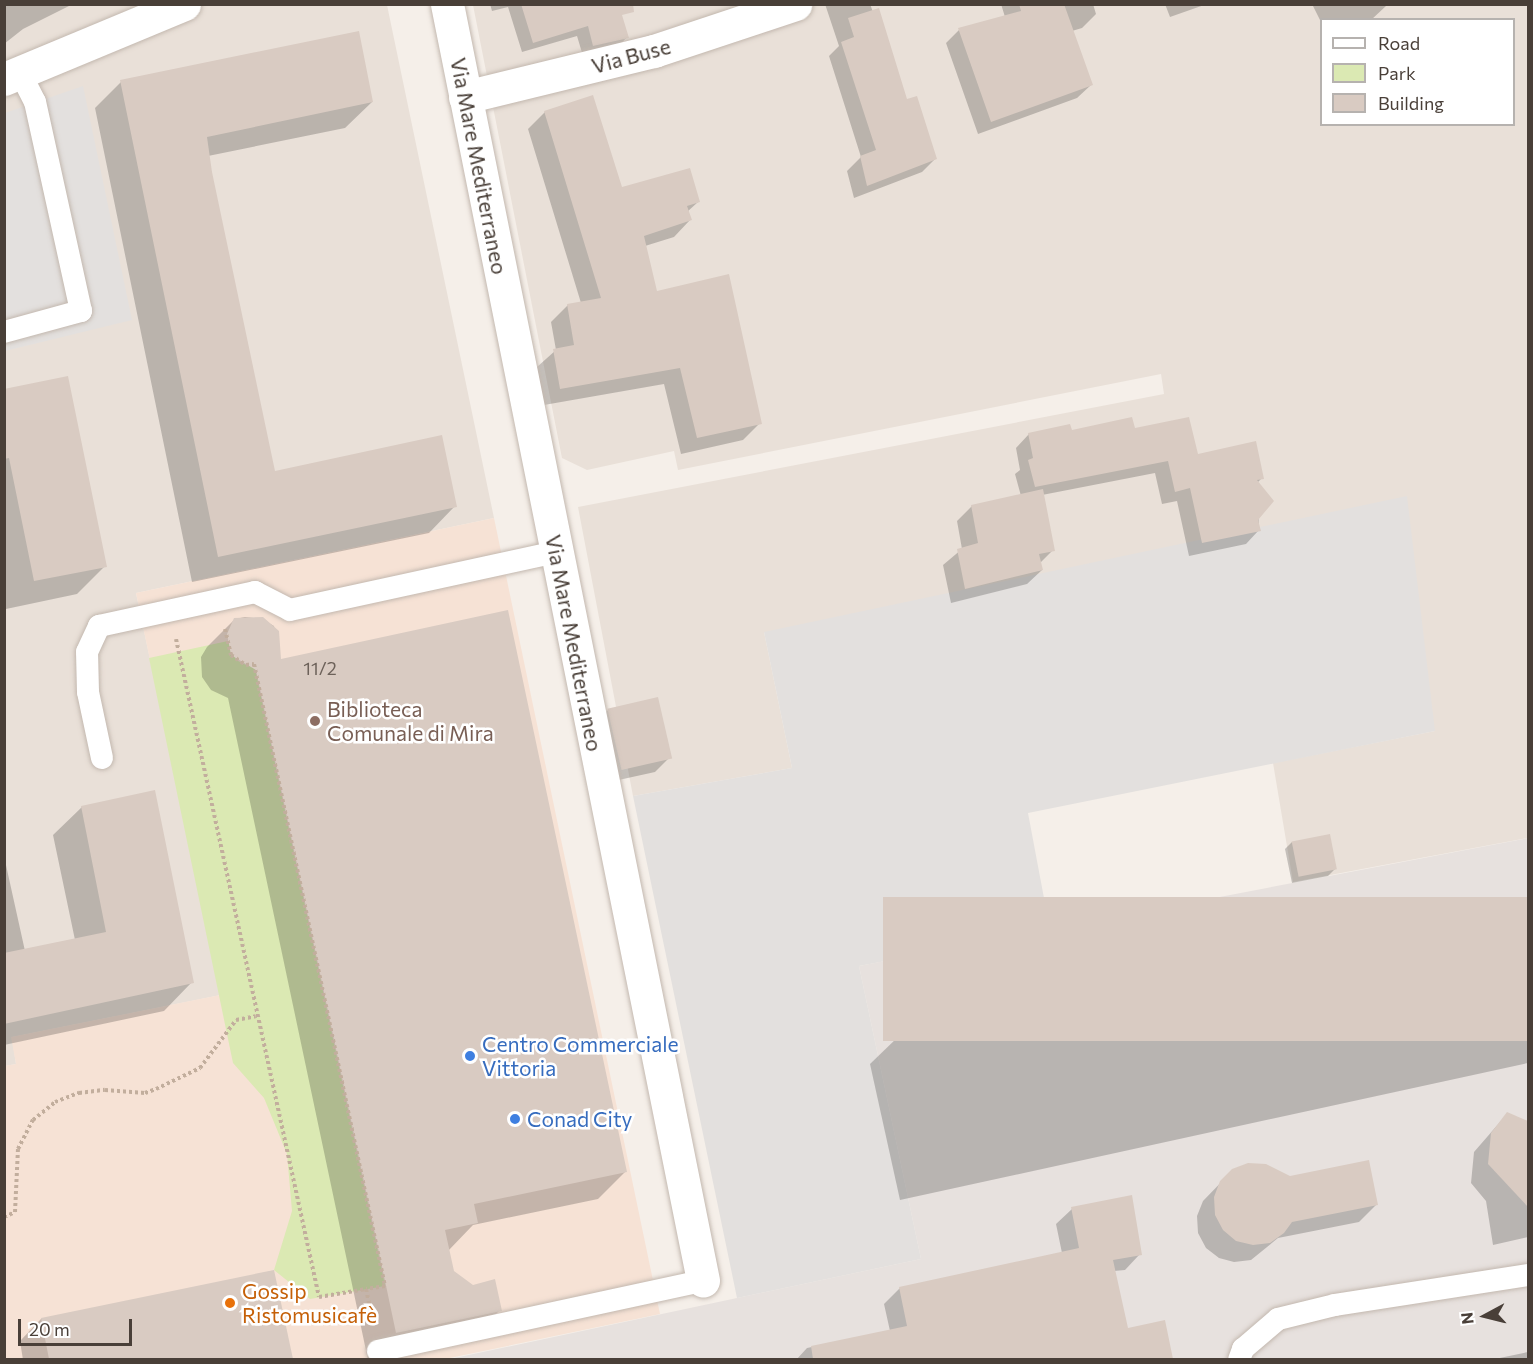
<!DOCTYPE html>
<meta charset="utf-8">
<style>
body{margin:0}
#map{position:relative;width:1533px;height:1364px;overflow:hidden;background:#f5efe9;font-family:Commissioner,sans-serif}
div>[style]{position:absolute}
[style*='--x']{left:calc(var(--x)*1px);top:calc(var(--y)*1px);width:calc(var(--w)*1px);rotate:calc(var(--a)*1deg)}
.residential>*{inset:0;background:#e9e0d8}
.commercial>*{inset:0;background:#f6e2d5}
.industrial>*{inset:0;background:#e7e1de}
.green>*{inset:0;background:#dbe9b3}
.parking>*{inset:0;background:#e3e0de}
.shadow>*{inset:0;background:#0003}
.building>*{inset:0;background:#d9cbc2;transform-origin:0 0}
.path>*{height:4px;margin-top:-2px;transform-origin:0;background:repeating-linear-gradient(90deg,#c2ae9d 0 3px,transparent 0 6px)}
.roads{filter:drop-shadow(0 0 2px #c3b8af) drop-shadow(0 0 2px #c3b8af)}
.service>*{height:22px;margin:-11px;padding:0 11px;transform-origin:11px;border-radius:11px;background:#fff}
.minor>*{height:33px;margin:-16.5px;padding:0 16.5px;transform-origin:16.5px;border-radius:16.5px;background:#fff}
.dots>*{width:16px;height:16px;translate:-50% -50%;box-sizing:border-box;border:3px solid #fff;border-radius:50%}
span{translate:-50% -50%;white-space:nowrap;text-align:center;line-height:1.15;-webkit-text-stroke:5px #fff;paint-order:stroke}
.number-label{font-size:18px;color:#6d625a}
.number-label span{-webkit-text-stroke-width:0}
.street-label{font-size:21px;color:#493f38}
.education-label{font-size:21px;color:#785e54}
.left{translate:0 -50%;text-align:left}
.shop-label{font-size:21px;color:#366cbe}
.food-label{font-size:21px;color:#c56008}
.frame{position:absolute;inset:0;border:6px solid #493f38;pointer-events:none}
.legend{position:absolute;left:1320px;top:18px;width:195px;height:108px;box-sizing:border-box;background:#fff;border:2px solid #b6b2af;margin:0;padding:8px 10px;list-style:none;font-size:18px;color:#493f38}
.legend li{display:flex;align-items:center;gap:12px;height:30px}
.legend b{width:30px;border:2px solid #b6b2af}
.north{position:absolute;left:1455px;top:1286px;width:60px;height:60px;-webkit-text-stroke:4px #fff;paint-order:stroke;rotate:263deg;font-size:16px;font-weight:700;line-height:24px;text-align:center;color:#493f38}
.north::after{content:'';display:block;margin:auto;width:21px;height:27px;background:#493f38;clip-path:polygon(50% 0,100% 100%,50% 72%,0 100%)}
.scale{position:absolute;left:18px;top:1319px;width:114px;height:27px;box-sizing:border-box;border:3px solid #493f38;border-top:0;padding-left:8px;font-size:18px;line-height:21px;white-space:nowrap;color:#493f38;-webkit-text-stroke:4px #fff;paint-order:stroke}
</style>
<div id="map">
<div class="residential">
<i style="clip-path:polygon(5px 5px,387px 5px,494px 518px,136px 593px,221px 995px,12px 1037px,16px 1064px,5px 1066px)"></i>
<i style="clip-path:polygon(evenodd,473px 5px,1528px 5px,1528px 838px,1293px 882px,1273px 763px,1435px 731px,764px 632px,792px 768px,633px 796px,578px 507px,1164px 394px,1161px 374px,678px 470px,674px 451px,587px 470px,562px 458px,473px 5px,1322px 20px,1514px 20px,1514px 124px,1322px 124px,1322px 20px)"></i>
</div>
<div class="commercial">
<i style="clip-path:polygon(494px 518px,660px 1314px,445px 1359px,5px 1360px,4px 1066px,16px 1064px,11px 1037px,220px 995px,136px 593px)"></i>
</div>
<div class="industrial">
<i style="clip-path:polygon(1528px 838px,1528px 1359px,445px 1360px,921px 1259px,859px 966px)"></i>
</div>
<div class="green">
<i style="clip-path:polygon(228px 641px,236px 660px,246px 665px,254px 664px,385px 1286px,310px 1299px,274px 1270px,292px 1211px,287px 1154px,264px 1098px,233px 1063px,149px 658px)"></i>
</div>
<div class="parking">
<i style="clip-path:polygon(83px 86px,132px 320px,5px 351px,5px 113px)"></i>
<i style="clip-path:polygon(1407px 496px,1435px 731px,1028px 813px,1050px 930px,859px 966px,921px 1259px,737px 1298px,633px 796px,792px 768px,764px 632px)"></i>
</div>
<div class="shadow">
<i style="clip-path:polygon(4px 4px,73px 4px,23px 29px,4px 44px)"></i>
<i style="clip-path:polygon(490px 4px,628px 4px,620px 12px,627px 37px,617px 48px,583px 56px,577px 36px,522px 52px,508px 7px,492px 11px)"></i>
<i style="clip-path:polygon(825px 4px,870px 4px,906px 101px,936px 158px,922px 172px,854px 198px,847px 171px,861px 157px,829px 56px,839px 46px)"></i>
<i style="clip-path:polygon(1001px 4px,1093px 4px,1096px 14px,1082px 28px,1072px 31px,1091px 85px,1077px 98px,978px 134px,946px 43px,959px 30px,1005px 17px)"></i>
<i style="clip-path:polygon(1165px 4px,1207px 4px,1170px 17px)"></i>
<i style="clip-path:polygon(1312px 4px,1385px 4px,1386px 6px,1371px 20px,1322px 20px,1322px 24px)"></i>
<i style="clip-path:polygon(121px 82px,372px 102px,345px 128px,208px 156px,273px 473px,455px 506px,429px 533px,192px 582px,95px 108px)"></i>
<i style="clip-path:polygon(545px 112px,621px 189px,698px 202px,687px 212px,690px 220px,674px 237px,645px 246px,655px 292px,760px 423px,743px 440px,681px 454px,664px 384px,544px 405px,537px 367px,556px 350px,551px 322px,568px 305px,581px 303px,528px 129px)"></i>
<i style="clip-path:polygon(4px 390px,105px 566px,77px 594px,6px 609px)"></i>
<i style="clip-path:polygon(1133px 430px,1262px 478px,1257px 483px,1259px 530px,1246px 544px,1189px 556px,1177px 501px,1162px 504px,1155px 473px,1042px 495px,1053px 550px,1040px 563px,1042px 570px,1027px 584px,951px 603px,943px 565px,962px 549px,957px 521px,972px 506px,1021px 496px,1015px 474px,1020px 470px,1016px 448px,1029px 434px)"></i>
<i style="clip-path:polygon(245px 617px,262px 619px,274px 626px,280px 660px,626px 1171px,598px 1199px,473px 1225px,448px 1251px,452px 1271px,500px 1310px,472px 1338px,368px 1360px,228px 698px,211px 690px,202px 677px,201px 657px,207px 647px,235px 619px)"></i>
<i style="clip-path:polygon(608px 710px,670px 757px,655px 772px,605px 783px,593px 725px)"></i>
<i style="clip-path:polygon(82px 807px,192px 982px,164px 1011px,4px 1045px,4px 856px,25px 951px,75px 940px,53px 835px)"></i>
<i style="clip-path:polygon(1292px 842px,1335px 869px,1328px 876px,1292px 883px,1285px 849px)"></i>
<i style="clip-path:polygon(1528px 899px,1528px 1063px,900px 1200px,870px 1064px,899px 1036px)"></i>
<i style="clip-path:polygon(1507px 1114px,1528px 1122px,1528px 1237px,1493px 1245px,1486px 1201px,1471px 1183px,1474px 1152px)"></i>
<i style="clip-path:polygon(1233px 1170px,1289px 1177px,1376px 1205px,1359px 1222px,1278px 1238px,1251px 1260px,1234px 1262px,1219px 1258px,1206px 1248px,1198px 1233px,1197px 1216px,1203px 1201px)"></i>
<i style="clip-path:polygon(1072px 1209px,1140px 1254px,1125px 1270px,1114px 1271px,1127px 1330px,1163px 1322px,1171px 1360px,796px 1360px,807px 1348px,890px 1331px,884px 1304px,900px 1288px,1062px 1253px,1056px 1224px)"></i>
<i style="clip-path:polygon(273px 1272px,291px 1360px,23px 1360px,20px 1341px,41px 1319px)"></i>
<i style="clip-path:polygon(1528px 1352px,1528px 1360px,1490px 1360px)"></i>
</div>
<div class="building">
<i style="clip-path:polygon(521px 4px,633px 4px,634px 12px,622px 15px,629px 38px,593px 46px,588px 26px,533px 43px)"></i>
<i style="clip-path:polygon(1019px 4px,1064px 4px,1093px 85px,991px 122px,958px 28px,1021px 11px)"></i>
<i style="clip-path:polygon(879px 8px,907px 99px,917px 96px,937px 159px,867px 186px,860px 156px,876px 150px,841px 42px,854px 37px,848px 18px)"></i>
<i style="clip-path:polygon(359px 31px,373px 102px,207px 137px,212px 172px,275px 471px,442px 435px,457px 507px,218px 557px,120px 80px)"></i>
<i style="clip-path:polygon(593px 95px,622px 187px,690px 168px,700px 202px,687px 206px,692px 220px,644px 236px,657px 291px,729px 274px,762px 424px,697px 438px,680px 368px,560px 389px,553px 349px,574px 345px,567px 304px,601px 298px,544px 111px)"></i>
<i style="clip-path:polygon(68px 376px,107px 567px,34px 581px,9px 458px,4px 459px,4px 389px)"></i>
<i style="clip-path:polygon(1132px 417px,1135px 428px,1189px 417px,1198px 454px,1256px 441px,1264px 479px,1257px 480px,1274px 501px,1258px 520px,1261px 531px,1202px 543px,1190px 488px,1175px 492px,1168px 461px,1035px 487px,1028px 460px,1033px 458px,1028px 433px,1070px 424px,1072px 430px)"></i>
<i style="clip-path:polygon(1043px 489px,1055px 551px,1039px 554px,1043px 570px,965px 589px,957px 549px,978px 543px,971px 505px)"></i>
<i style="clip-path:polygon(508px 610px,627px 1172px,474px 1204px,478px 1223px,445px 1230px,454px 1271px,473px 1285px,495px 1279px,502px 1311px,396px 1333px,256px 670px,231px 655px,227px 634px,234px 618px,263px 617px,279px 631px,281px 659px)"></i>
<i style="left:658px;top:697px;width:63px;height:52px;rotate:77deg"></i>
<i style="clip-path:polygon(155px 790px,194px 983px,4px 1024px,4px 953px,106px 932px,81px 806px)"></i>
<i style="left:1330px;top:834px;width:36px;height:39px;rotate:79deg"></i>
<i style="left:1528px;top:897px;width:144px;height:645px;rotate:90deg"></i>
<i style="clip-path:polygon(1507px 1112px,1528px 1121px,1528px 1207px,1488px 1164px,1491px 1133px)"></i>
<i style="clip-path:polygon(1369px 1160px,1378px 1205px,1292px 1222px,1284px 1233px,1270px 1243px,1253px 1245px,1236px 1241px,1223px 1230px,1215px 1215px,1214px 1197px,1220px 1181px,1232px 1169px,1248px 1163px,1266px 1164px,1290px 1176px)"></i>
<i style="clip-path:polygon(1132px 1195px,1142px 1255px,1113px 1260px,1128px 1328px,1165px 1320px,1173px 1359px,813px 1359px,811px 1346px,907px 1326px,899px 1287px,1079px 1248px,1071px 1207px)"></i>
<i style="clip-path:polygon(274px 1270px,293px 1359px,49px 1359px,41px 1318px)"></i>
</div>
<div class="path">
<i style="--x:225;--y:629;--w:27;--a:77"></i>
<i style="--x:231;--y:655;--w:18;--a:34"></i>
<i style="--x:246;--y:665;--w:8;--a:-7"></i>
<i style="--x:254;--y:664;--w:636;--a:78.11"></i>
<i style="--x:385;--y:1286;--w:19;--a:171"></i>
<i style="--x:176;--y:639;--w:673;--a:77.74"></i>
<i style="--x:319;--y:1297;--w:48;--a:-9.7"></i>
<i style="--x:366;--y:1289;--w:34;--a:78"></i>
<i style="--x:4;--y:1217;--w:12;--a:-24"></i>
<i style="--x:15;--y:1212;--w:63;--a:-87.3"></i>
<i style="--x:18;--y:1149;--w:33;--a:-63"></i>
<i style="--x:33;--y:1120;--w:28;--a:-39"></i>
<i style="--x:55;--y:1102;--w:26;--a:-21"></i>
<i style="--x:79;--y:1093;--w:26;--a:-7"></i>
<i style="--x:105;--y:1090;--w:40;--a:4.3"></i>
<i style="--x:145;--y:1093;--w:12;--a:-20"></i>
<i style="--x:156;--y:1089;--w:49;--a:-25.5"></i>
<i style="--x:200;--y:1068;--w:60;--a:-53.1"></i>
<i style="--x:236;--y:1020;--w:20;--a:-11"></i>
</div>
<div class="roads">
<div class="service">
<i style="--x:4;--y:332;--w:80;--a:-15.3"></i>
<i style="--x:81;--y:311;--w:214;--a:-102.4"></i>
<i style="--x:35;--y:102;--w:34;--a:-117"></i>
<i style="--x:102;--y:758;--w:67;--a:-102"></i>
<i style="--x:88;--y:692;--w:40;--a:-91.4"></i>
<i style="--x:87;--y:652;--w:29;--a:-65"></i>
<i style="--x:99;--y:626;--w:160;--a:-12.3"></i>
<i style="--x:255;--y:592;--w:39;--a:27"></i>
<i style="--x:290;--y:610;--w:272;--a:-12.3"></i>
<i style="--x:378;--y:1351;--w:332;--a:-12.2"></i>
<i style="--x:1239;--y:1360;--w:12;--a:-70"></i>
<i style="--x:1243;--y:1349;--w:46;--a:-40.6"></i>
<i style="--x:1278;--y:1319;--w:59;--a:-13.8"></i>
<i style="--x:1335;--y:1305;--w:195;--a:-8.8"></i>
</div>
<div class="minor">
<i style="--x:447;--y:4;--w:1302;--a:78.66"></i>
<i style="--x:4;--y:79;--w:195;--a:-22.6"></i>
<i style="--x:465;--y:97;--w:195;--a:-13.7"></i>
<i style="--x:654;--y:51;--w:149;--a:-18.4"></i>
</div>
</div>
<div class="dots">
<i style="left:315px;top:721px;background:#8d6e63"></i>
<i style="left:470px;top:1056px;background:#3f7fe0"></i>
<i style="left:515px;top:1119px;background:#3f7fe0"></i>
<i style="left:230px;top:1303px;background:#e8710a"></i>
</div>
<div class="number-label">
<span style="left:320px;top:668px">11/2</span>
</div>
<div class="street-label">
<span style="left:631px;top:56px;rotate:-15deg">Via Buse</span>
<span style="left:479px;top:166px;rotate:79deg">Via Mare Mediterraneo</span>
<span style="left:574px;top:643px;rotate:79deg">Via Mare Mediterraneo</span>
</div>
<div class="education-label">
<span class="left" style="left:327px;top:721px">Biblioteca<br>Comunale di Mira</span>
</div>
<div class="shop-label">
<span class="left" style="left:482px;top:1056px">Centro Commerciale<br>Vittoria</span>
<span class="left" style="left:527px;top:1119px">Conad City</span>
</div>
<div class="food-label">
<span class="left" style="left:242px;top:1303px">Gossip<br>Ristomusicafè</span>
</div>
<div class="frame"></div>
<ul class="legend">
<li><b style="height:8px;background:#fff"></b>Road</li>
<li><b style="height:16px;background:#dbe9b3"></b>Park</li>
<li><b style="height:16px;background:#d9cbc2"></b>Building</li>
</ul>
<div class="north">N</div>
<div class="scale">20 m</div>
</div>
